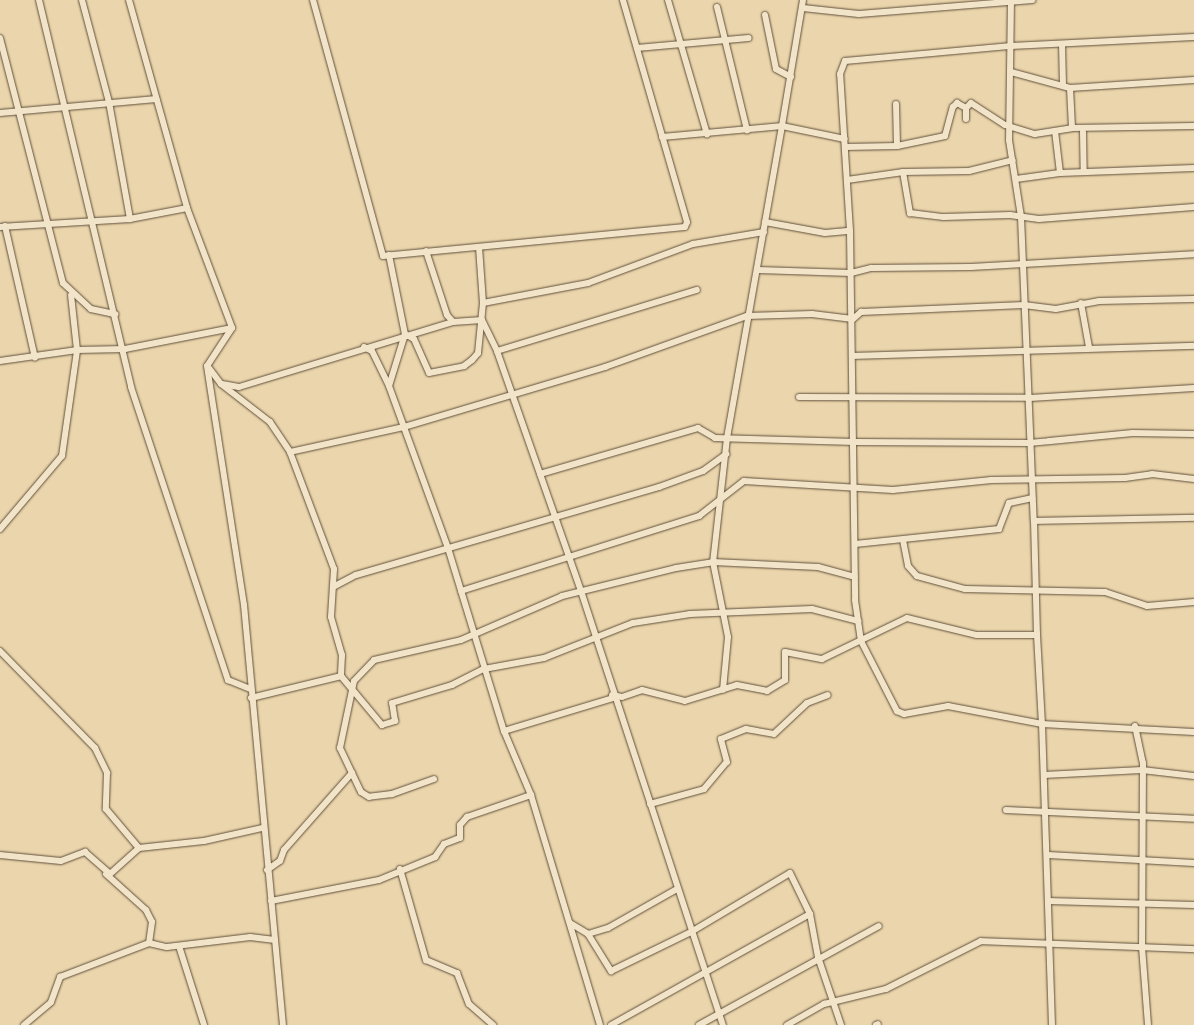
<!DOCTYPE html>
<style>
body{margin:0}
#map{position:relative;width:1194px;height:1025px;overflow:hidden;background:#ebd5ac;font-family:"IM FELL English",serif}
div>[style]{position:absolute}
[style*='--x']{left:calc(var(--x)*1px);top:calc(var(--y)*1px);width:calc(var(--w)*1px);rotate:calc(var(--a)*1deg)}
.roads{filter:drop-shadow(0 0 1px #5f503b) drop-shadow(0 0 1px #5f503b)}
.street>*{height:6px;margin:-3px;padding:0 3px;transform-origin:3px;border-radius:3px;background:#f2e4c9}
span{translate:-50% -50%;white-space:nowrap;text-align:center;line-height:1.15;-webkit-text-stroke:4px #f2e4c9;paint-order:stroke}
</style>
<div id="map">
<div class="roads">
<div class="street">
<i style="--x:39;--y:0;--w:398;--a:76.6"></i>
<i style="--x:131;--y:387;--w:309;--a:71.7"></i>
<i style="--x:228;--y:680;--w:24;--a:22"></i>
<i style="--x:82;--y:0;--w:106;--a:75.2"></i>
<i style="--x:109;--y:102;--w:119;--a:79.8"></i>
<i style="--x:129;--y:0;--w:216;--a:74.4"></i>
<i style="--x:187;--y:208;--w:128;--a:69.4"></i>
<i style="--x:232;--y:328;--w:45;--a:123.3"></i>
<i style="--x:207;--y:366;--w:242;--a:81.2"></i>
<i style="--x:244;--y:605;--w:422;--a:84.7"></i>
<i style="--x:313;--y:0;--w:265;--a:74.7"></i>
<i style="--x:383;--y:256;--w:303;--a:-5.5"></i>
<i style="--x:685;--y:227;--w:5;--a:-68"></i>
<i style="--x:687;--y:222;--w:231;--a:-106.1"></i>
<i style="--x:668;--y:0;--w:140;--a:73.8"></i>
<i style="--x:803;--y:0;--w:128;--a:99.5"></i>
<i style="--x:782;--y:126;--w:64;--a:11.7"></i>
<i style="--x:1011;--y:0;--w:140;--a:90.8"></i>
<i style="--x:1009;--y:140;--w:78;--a:81.1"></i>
<i style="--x:1021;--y:217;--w:304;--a:87.6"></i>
<i style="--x:1034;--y:521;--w:160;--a:-1.1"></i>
<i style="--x:717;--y:7;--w:127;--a:76.3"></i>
<i style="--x:803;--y:8;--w:56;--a:6.1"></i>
<i style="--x:859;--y:14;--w:174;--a:-4.6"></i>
<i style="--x:765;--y:15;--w:55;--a:78.5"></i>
<i style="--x:776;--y:69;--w:17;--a:28"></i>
<i style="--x:0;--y:38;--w:253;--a:75.6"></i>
<i style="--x:63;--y:283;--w:38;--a:43"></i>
<i style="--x:91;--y:309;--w:25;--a:12"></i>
<i style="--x:1062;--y:44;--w:41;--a:88.6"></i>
<i style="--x:637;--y:48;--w:112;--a:-5.1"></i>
<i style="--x:1011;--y:72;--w:61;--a:15.2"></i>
<i style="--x:1070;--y:88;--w:124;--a:-3.7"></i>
<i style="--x:1070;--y:88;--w:40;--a:87.1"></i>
<i style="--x:896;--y:104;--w:42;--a:88.6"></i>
<i style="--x:0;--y:113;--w:157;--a:-5.1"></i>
<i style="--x:966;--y:119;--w:11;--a:-90"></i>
<i style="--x:966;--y:108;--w:7;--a:-45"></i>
<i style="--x:971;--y:103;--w:40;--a:32.9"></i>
<i style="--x:1005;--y:125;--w:31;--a:17"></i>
<i style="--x:1035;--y:134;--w:37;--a:-9"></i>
<i style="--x:1072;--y:128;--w:122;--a:-0.9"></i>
<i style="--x:1055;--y:131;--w:42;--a:83.2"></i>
<i style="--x:1083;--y:132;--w:39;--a:89"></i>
<i style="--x:662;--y:137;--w:121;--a:-5.2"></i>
<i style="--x:782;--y:126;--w:317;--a:100"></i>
<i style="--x:727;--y:438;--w:125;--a:96.4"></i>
<i style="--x:713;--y:562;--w:76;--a:78.7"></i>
<i style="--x:728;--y:637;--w:53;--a:95.4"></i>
<i style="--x:845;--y:147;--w:52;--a:-1.1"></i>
<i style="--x:897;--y:146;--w:49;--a:-11.8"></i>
<i style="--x:945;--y:136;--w:30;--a:-75"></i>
<i style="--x:953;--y:107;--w:6;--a:-45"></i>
<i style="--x:957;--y:103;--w:10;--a:29"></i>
<i style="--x:903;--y:172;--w:66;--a:-0.9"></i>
<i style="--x:969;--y:171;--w:45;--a:-14"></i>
<i style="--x:1016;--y:179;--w:44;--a:-7.8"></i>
<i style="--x:1060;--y:173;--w:134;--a:-2.1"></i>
<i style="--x:847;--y:180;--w:57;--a:-8.1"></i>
<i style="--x:903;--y:172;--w:42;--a:80.3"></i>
<i style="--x:910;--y:213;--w:34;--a:7"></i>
<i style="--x:944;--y:217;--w:66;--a:-1.7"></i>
<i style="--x:1010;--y:215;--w:29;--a:8"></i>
<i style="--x:1039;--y:219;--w:155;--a:-4.4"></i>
<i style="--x:765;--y:222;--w:61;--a:10.4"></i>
<i style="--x:825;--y:233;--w:25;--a:-5"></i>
<i style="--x:850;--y:231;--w:157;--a:-93.6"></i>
<i style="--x:840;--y:74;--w:14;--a:-69"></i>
<i style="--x:845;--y:61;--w:167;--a:-5.2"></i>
<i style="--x:1011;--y:46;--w:183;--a:-2.8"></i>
<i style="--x:5;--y:226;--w:135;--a:77.2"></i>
<i style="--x:0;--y:227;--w:130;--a:-3.5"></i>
<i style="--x:130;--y:219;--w:58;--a:-10.9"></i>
<i style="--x:850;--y:231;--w:369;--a:89.2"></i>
<i style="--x:855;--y:600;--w:41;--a:81.7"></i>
<i style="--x:861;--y:641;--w:79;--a:62.8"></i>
<i style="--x:897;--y:711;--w:8;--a:23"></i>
<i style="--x:904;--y:714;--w:45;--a:-10.3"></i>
<i style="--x:948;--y:706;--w:96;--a:10.8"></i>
<i style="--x:1042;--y:724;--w:301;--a:88.1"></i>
<i style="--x:426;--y:251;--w:67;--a:71.8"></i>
<i style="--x:447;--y:315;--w:9;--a:49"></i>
<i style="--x:453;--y:322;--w:29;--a:-4"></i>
<i style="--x:482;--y:320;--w:34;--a:64"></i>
<i style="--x:497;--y:351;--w:254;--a:70.7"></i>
<i style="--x:581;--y:591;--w:457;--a:71.9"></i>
<i style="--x:389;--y:255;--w:81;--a:78.6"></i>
<i style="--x:405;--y:334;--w:54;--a:107.1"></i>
<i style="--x:389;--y:386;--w:172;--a:70"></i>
<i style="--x:448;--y:548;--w:191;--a:73"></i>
<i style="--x:758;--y:270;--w:93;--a:1.8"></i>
<i style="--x:851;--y:273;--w:21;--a:-14"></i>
<i style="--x:871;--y:268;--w:100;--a:-0.6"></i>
<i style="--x:971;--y:267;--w:223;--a:-3.3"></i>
<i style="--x:483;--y:303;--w:107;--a:-10.8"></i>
<i style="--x:588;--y:283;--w:112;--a:-20.4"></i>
<i style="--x:693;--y:244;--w:72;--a:-9.6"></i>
<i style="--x:1081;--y:303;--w:45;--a:79.7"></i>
<i style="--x:405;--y:334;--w:10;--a:29"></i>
<i style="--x:414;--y:339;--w:37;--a:66"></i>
<i style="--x:429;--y:373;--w:36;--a:-11"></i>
<i style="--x:464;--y:366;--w:10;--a:-37"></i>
<i style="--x:472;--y:360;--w:9;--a:-49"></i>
<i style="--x:478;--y:353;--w:50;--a:-84.3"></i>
<i style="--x:483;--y:303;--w:56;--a:-94.1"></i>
<i style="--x:364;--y:347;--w:9;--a:27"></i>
<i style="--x:372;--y:351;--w:39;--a:64"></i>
<i style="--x:497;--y:351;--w:209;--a:-17"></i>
<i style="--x:854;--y:356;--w:340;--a:-1.7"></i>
<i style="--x:0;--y:361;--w:78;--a:-8.1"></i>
<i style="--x:77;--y:350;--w:48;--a:-1.2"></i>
<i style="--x:125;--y:349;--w:109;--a:-11.1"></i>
<i style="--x:209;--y:368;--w:20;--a:53"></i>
<i style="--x:221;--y:384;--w:62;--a:37.8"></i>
<i style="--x:270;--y:422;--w:36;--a:56"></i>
<i style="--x:290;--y:452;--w:125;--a:69.4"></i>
<i style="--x:334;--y:569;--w:48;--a:93.6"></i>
<i style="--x:331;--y:617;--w:40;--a:74"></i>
<i style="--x:342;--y:655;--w:21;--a:93"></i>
<i style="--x:341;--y:676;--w:64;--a:50.1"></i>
<i style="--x:382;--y:725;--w:14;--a:-17"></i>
<i style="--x:395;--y:721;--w:18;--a:-99"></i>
<i style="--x:392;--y:703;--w:63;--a:-16.7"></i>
<i style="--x:452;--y:685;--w:36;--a:-27"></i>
<i style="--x:484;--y:669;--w:61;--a:-10.4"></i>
<i style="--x:544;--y:658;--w:96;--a:-21.5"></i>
<i style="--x:633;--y:623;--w:58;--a:-9"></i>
<i style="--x:690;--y:614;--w:122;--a:-2.3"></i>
<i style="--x:812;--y:609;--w:48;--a:14.6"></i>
<i style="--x:222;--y:384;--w:17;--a:10"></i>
<i style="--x:239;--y:387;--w:224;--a:-16.9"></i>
<i style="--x:799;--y:397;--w:231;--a:0.2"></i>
<i style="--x:1030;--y:398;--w:164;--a:-3.5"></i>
<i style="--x:290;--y:452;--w:117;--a:-12.4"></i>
<i style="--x:404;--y:427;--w:210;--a:-16.6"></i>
<i style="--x:605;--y:367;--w:151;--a:-19.8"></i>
<i style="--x:747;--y:316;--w:65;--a:-1.8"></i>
<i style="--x:812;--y:314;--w:41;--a:7"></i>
<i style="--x:853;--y:319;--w:11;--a:-41"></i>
<i style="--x:861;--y:312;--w:163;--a:-2.5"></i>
<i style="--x:1024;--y:305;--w:32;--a:7"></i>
<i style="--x:1056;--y:309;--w:44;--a:-10.5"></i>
<i style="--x:1099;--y:301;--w:95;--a:-1.2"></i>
<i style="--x:540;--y:474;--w:165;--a:-16.2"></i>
<i style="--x:698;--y:428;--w:20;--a:30"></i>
<i style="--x:715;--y:438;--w:140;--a:1.6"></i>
<i style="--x:855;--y:442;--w:174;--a:0.3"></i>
<i style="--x:1029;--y:443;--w:104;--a:-5.5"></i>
<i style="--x:1133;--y:433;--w:61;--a:0.9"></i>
<i style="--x:1034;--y:521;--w:114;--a:88.5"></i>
<i style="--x:0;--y:529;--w:96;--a:-49.7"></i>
<i style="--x:62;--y:456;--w:107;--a:-81.9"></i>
<i style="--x:77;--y:350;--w:55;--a:-96.2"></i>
<i style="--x:903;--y:540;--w:26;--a:79"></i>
<i style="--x:908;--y:566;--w:13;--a:48"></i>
<i style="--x:917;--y:576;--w:50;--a:15.2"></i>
<i style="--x:965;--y:589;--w:140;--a:1.2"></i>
<i style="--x:1105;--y:592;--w:44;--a:18.4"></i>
<i style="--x:1147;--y:606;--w:47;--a:-4.9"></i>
<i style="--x:855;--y:544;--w:145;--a:-5.9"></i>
<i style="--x:999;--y:529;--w:28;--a:-69"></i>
<i style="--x:1009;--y:503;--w:24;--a:-12"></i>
<i style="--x:333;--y:587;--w:26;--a:-28"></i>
<i style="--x:356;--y:575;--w:316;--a:-16.2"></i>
<i style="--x:659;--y:487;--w:47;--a:-20"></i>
<i style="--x:703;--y:471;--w:29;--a:-36"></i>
<i style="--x:461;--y:591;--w:250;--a:-17.5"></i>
<i style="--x:699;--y:516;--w:57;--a:-37.9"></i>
<i style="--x:744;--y:481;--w:149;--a:3.5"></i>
<i style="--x:893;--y:490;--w:99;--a:-5.8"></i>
<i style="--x:991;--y:480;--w:134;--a:-0.9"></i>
<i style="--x:1125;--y:478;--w:27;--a:-8"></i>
<i style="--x:1152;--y:474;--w:42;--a:6.8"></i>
<i style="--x:0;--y:651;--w:136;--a:45.6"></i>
<i style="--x:95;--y:748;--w:28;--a:64"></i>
<i style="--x:107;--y:773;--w:36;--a:92"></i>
<i style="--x:106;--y:809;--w:51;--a:49.8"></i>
<i style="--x:612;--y:695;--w:10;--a:11"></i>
<i style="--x:622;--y:697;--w:21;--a:-19"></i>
<i style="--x:642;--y:690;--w:44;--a:14.3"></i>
<i style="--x:685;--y:701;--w:54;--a:-17.1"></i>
<i style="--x:737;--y:685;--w:31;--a:11"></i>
<i style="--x:767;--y:691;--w:21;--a:-31"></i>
<i style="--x:785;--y:680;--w:28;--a:-90"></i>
<i style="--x:785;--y:652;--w:38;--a:11"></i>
<i style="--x:822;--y:659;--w:94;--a:-25.8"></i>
<i style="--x:907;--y:618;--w:72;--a:13.7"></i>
<i style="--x:977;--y:635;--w:60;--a:0"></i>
<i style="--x:1037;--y:635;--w:89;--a:86.8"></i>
<i style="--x:1042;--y:724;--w:152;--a:3"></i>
<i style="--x:251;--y:698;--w:93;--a:-13.7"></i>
<i style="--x:1135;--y:726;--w:38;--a:78"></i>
<i style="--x:1143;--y:763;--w:184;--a:90.3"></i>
<i style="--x:1142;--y:947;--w:78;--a:85.6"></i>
<i style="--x:1044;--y:775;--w:98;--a:-2.9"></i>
<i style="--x:1142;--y:770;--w:52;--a:6.6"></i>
<i style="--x:434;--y:779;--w:45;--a:160.3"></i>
<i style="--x:392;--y:794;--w:23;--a:173"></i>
<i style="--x:369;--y:797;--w:9;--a:-148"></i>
<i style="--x:361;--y:792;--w:49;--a:-115.5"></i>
<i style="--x:340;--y:748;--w:68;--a:-78.2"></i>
<i style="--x:354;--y:681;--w:29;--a:-46"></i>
<i style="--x:374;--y:660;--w:89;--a:-12.9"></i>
<i style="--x:461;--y:640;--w:110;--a:-23.5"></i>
<i style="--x:562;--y:596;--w:117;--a:-13.8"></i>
<i style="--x:676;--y:568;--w:37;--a:-9"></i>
<i style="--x:713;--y:562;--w:105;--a:2.7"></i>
<i style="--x:818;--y:567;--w:38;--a:15"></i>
<i style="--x:531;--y:795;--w:240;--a:73.3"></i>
<i style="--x:650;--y:804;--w:56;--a:-15.5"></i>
<i style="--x:704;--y:789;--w:35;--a:-50"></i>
<i style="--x:727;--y:762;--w:24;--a:-105"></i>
<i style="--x:721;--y:739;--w:27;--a:-22"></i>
<i style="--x:746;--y:729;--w:28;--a:10"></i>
<i style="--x:774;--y:734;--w:45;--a:-43.2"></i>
<i style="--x:807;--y:703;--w:22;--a:-21"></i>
<i style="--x:1006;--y:810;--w:188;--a:2.7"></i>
<i style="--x:0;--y:855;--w:61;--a:5.6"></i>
<i style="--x:61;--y:861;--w:26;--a:-21"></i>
<i style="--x:85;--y:852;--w:33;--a:41"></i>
<i style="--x:110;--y:874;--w:39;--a:-42"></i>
<i style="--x:139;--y:848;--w:65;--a:-6.1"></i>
<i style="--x:204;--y:841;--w:59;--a:-12.6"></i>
<i style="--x:1048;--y:855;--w:146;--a:3.1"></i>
<i style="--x:400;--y:869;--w:95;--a:74.1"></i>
<i style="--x:426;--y:960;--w:34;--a:23"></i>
<i style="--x:457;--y:973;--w:33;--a:69"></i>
<i style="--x:469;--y:1004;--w:32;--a:41"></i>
<i style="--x:267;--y:870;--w:16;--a:-35"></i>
<i style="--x:280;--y:861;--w:12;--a:-70"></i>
<i style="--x:284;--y:850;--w:103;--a:-48.6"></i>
<i style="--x:106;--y:874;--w:54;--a:42"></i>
<i style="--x:146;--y:910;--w:13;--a:63"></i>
<i style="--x:152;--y:922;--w:21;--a:98"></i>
<i style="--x:271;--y:901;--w:110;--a:-11"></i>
<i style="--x:379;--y:880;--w:61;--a:-22.3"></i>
<i style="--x:435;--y:857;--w:16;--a:-55"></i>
<i style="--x:444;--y:844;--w:17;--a:-21"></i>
<i style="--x:460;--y:838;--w:13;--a:-90"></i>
<i style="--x:460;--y:825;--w:11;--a:-49"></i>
<i style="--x:467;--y:817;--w:68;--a:-19"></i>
<i style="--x:531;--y:795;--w:69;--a:-112.9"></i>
<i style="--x:504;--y:731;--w:114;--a:-16.8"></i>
<i style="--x:1048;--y:901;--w:146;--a:1.6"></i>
<i style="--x:570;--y:923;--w:21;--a:31"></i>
<i style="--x:588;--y:934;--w:21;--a:-17"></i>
<i style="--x:608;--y:928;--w:79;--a:-29.5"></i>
<i style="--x:588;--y:934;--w:44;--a:58.1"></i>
<i style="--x:611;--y:971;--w:89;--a:-26"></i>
<i style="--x:691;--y:932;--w:115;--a:-30.8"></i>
<i style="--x:790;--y:873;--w:46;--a:64"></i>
<i style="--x:810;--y:914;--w:44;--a:79.5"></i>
<i style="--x:818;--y:957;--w:72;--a:71.3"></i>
<i style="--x:179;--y:946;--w:83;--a:72.4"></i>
<i style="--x:24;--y:1025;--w:35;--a:-40"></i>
<i style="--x:51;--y:1002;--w:27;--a:-70"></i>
<i style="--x:60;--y:977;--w:95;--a:-20.9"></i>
<i style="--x:149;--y:943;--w:18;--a:13"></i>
<i style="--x:167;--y:947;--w:84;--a:-6.9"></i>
<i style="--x:250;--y:937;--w:23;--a:7"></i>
<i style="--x:611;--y:1025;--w:228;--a:-29.2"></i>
<i style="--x:699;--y:1025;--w:205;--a:-28.8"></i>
<i style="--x:787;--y:1025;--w:43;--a:-29.6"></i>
<i style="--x:824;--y:1004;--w:64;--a:-13.6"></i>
<i style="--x:886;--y:989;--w:106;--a:-26.8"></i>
<i style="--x:981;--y:941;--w:213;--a:2.2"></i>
<i style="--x:876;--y:1025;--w:2;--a:-27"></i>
</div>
</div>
</div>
